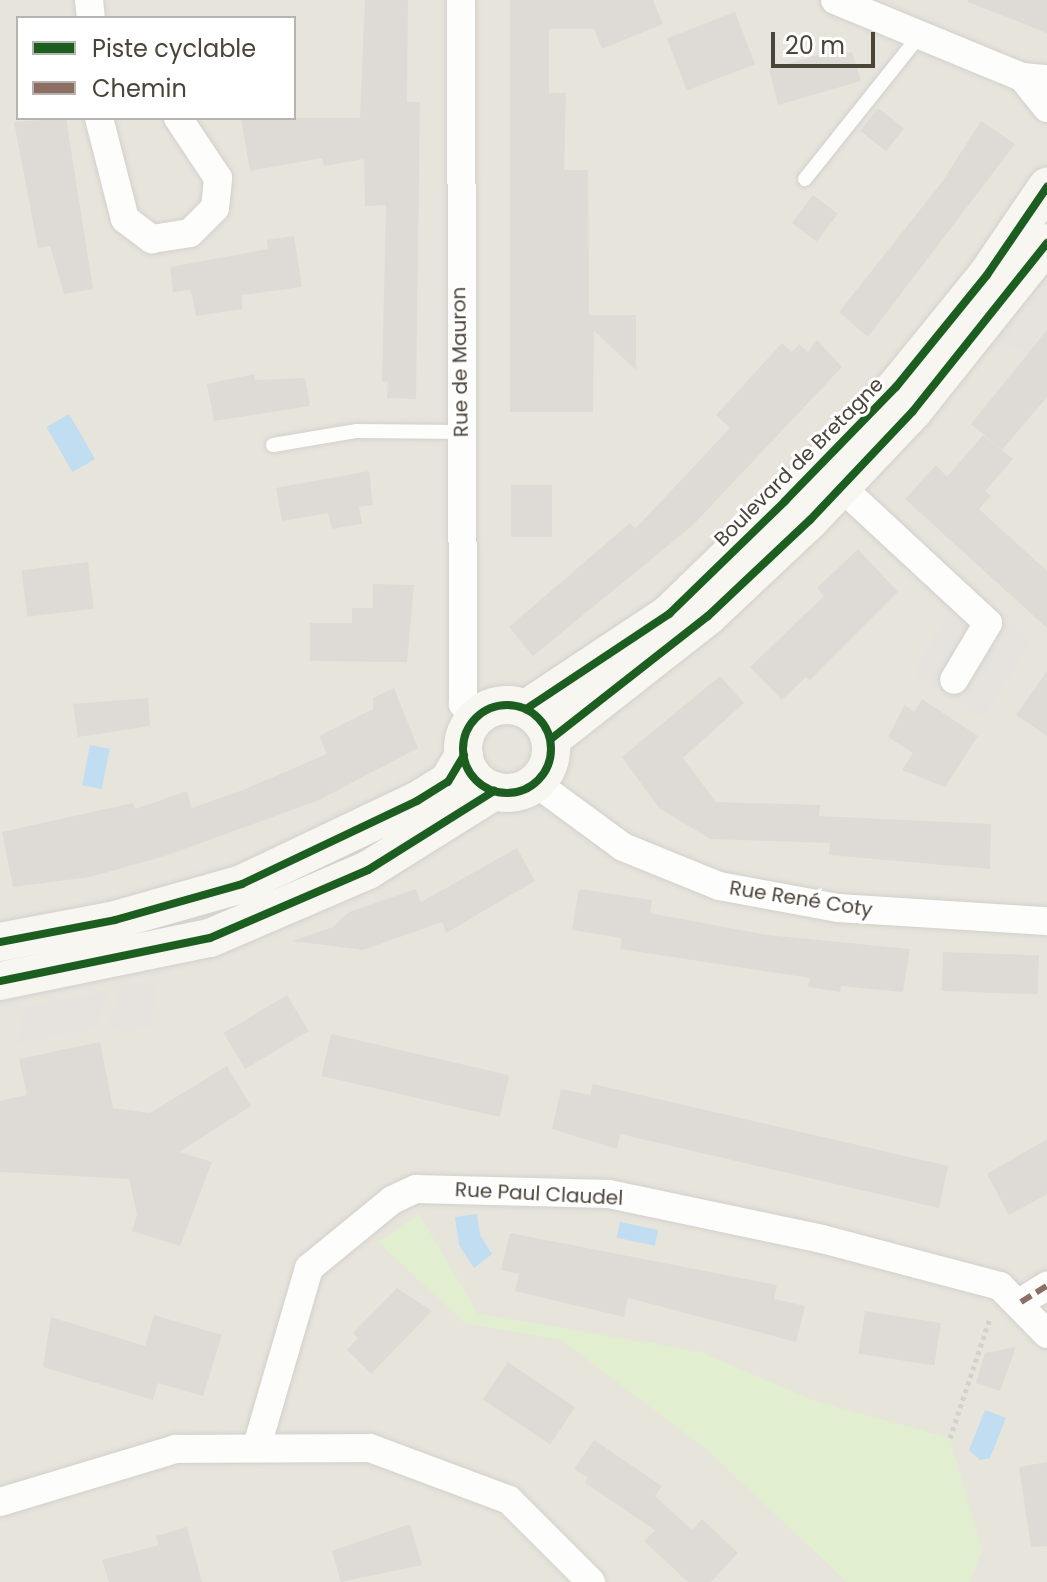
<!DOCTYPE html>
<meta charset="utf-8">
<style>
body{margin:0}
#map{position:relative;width:1047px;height:1582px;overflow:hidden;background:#f4f2ee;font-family:Poppins,sans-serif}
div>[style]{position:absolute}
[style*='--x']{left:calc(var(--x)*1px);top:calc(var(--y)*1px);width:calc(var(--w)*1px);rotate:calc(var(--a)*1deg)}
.residential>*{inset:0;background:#e7e4dc}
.green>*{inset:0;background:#e1eecf}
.parking>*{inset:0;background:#e6e3df}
.water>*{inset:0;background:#c0ddf1;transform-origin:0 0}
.building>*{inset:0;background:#dedbd6;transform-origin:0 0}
.path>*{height:5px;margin-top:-2.5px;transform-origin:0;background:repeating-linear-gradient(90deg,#d3d2cc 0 4px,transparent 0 8px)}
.roads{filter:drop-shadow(0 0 2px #d2d0cb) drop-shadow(0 0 2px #d2d0cb)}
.lane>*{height:14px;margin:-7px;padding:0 7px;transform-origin:7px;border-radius:7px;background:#fdfdfc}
.street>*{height:28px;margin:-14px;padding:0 14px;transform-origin:14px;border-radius:14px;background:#fdfdfc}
.secondary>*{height:38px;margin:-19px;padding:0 19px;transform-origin:19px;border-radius:19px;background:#f7f6f1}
.secondary>.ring{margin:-19px;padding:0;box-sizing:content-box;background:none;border:38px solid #f7f6f1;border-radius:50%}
.quiet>*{height:6px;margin-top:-3px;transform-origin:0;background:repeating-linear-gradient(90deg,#8d6e63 0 12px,transparent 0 18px)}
.cycleway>*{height:8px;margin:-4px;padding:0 4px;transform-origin:4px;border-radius:4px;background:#1b5e20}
.cycleway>.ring{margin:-4px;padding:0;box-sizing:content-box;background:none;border:8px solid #1b5e20;border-radius:50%}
span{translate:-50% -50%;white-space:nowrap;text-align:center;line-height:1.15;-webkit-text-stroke:6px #fff;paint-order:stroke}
.street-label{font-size:20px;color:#4b4439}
.legend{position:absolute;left:16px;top:16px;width:280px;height:104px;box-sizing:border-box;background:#fff;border:2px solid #b7b4b0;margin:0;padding:10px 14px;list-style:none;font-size:24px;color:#4b4439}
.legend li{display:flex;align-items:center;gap:16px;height:40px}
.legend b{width:40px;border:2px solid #b7b4b0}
.scale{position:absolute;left:771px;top:32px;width:104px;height:36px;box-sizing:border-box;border:4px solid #4b4439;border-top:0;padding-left:10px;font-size:24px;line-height:28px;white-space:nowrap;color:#4b4439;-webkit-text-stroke:6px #fff;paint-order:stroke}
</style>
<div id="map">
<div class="residential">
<i style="clip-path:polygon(evenodd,0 0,1047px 0,1047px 1582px,0 1582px,0 0,18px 18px,294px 18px,294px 118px,18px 118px,18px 18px)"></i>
</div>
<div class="green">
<i style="clip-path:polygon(419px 1214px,478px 1314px,698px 1351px,815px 1401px,950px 1438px,982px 1551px,970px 1582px,847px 1582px,706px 1449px,561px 1340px,465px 1323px,378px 1242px)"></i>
</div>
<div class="parking">
<i style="clip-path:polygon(1047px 262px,1047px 330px,1029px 353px,976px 333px)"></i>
<i style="clip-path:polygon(963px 583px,1032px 641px,984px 718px,913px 675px)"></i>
<i style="clip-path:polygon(158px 982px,150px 1027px,122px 1033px,108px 1026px,121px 986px)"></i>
<i style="clip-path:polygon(107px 992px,98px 1028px,16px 1044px,26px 1006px)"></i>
</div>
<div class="water">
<i style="left:69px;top:414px;width:52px;height:26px;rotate:60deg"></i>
<i style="left:90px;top:745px;width:20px;height:41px;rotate:11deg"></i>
<i style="clip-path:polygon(477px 1214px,480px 1235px,492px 1254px,474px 1268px,459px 1245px,455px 1217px)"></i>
<i style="left:620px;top:1222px;width:39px;height:16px;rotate:12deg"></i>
<i style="clip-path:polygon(985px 1410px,1006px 1418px,990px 1458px,980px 1460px,969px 1450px)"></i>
</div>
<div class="building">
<i style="clip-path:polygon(365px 0,408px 0,407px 102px,420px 102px,416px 399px,387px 398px,388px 382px,382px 381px,386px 205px,365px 206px,364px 159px,324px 166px,322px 158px,250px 171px,241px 118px,360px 118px)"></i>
<i style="clip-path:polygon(510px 0,653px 0,663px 24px,602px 49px,594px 29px,549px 29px,549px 93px,566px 93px,564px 170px,588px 170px,589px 315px,636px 315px,636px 370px,594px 331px,593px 412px,510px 412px)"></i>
<i style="clip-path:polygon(968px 0,1047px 0,1047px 33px,968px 2px)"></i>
<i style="left:735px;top:12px;width:56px;height:73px;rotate:69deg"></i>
<i style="clip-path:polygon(835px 50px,836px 56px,852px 52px,861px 81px,778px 105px,769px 69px)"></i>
<i style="left:878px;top:108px;width:33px;height:29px;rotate:38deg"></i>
<i style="clip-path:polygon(66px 118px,93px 289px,64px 294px,50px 246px,38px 248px,14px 122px)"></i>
<i style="clip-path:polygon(981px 121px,1015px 144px,868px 337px,839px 312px,942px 182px)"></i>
<i style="left:813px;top:195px;width:31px;height:35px;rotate:37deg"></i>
<i style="clip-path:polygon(294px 236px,302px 287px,242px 295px,242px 309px,196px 316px,191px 290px,173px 292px,170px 267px,268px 249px,267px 240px)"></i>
<i style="clip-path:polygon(1047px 330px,1047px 397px,1002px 450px,971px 424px)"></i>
<i style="clip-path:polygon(817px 340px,842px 367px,692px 526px,533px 656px,509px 627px,630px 523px,635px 529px,730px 428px,716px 415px,782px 343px,792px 352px,799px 344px,808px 352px)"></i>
<i style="clip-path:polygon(254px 374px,255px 380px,305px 378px,310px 406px,214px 421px,207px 384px)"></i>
<i style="clip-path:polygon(983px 435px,1013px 459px,985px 491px,991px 496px,979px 509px,1047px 571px,1047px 628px,905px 499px,936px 465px,947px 477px)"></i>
<i style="clip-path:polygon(369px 471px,373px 505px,359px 507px,362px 524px,332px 529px,328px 513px,282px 521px,276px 488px)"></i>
<i style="left:511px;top:485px;width:41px;height:52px"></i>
<i style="clip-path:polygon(858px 549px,898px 592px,810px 680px,806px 677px,782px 700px,750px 667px,824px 596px,817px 588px)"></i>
<i style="left:88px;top:562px;width:47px;height:67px;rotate:83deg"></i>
<i style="clip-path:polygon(373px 584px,414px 585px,407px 662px,310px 661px,310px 623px,352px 623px,352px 608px,373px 608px)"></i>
<i style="clip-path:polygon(1047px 671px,1047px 736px,1016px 715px)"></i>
<i style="clip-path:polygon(720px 676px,744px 703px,683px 758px,716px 802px,820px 805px,819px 816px,991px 824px,990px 869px,829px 855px,830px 843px,710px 839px,659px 808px,622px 757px)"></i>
<i style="clip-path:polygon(394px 688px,418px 748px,319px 800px,165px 856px,90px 877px,13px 887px,2px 832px,133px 803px,135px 809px,187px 791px,192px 808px,243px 790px,327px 754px,319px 736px,373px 709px,373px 698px)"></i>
<i style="clip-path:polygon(148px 698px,150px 726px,78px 737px,73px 704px)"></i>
<i style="clip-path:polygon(922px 699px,978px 736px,945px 787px,902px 770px,913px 753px,888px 737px,905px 705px,914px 712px)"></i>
<i style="clip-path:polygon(517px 848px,535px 881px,446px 933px,442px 922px,363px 950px,293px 941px,333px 927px,349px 912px,416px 889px,421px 902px)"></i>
<i style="clip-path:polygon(579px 889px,652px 900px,650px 913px,767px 935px,910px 949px,903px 992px,841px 986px,840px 992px,808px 987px,810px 978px,620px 949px,622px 938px,572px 930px)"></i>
<i style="left:943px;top:952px;width:96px;height:39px;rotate:2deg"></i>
<i style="left:287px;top:995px;width:42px;height:74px;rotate:59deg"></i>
<i style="left:331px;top:1034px;width:183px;height:43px;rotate:13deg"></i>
<i style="clip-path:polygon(100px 1042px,113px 1108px,150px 1113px,227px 1066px,251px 1106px,179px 1152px,212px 1162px,180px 1246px,132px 1231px,137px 1214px,129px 1179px,0 1172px,0 1101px,27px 1095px,19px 1059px)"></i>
<i style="clip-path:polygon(593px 1084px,948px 1166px,939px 1208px,620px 1134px,617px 1149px,552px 1129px,561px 1089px,590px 1095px)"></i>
<i style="clip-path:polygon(1047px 1139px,1047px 1194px,1009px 1215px,987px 1174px)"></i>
<i style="clip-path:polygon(510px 1233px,777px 1285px,774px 1299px,805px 1306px,796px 1342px,628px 1298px,624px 1317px,515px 1291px,519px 1274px,501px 1270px)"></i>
<i style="clip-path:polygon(397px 1288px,432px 1311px,371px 1374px,347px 1350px,358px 1338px,353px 1333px)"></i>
<i style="left:865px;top:1311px;width:77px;height:43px;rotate:9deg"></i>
<i style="clip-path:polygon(154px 1315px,222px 1335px,203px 1396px,158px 1383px,153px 1400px,43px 1367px,51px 1317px,145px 1346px)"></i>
<i style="clip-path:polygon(1016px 1347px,1000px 1391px,976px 1383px,985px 1353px)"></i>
<i style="left:508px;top:1362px;width:81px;height:45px;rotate:34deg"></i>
<i style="clip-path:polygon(594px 1440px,662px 1486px,655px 1496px,692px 1530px,702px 1519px,738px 1553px,711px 1582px,688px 1582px,644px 1541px,655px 1530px,585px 1483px,588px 1478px,574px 1469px)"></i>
<i style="clip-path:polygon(1047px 1462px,1047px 1546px,1031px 1547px,1019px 1467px)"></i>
<i style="clip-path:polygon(410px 1524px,422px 1565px,341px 1582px,332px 1551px)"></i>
<i style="clip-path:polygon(187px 1527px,202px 1582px,109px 1582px,102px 1560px,159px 1545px,156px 1536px)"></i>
</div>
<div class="path">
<i style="--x:950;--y:1438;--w:126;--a:-71.6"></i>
</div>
<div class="roads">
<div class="lane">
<i style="--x:805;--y:179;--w:184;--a:-51.4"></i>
<i style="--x:273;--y:445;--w:85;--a:-9.5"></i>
<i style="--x:357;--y:431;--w:104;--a:0.6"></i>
</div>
<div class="street">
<i style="--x:89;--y:0;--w:18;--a:84"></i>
<i style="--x:461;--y:0;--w:704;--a:89.84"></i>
<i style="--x:463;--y:704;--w:19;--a:35"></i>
<i style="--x:835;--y:0;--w:202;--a:22.4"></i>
<i style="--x:1022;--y:77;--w:25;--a:5"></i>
<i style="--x:1022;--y:77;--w:40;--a:51"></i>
<i style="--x:99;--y:118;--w:104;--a:75.6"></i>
<i style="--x:125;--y:219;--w:34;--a:37"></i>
<i style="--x:152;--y:239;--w:38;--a:-9"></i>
<i style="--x:190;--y:233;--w:35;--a:-45"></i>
<i style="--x:215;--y:208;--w:30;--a:-84"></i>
<i style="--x:218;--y:178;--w:72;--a:-123.7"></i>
<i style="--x:839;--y:485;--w:203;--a:42.8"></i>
<i style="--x:988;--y:623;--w:66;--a:120.8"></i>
<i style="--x:536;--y:783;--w:108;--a:36.3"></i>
<i style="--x:623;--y:847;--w:104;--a:22.1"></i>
<i style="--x:719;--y:886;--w:121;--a:10.5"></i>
<i style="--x:838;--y:908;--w:209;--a:3.6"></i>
<i style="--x:1021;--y:1302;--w:31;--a:-32"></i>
<i style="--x:257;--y:1446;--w:185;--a:-73.7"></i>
<i style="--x:309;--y:1268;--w:107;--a:-39.3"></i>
<i style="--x:392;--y:1200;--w:26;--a:-25"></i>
<i style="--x:416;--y:1189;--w:193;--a:1.5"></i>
<i style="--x:609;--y:1194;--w:218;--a:11.9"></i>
<i style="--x:822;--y:1239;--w:184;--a:14.8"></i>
<i style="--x:1000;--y:1286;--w:67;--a:45.6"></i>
<i style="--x:0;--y:1502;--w:183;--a:-16.8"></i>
<i style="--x:175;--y:1449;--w:195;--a:-0.3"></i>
<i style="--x:370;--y:1448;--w:148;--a:20.5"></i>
<i style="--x:509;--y:1500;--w:116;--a:45"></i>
</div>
<div class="secondary">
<i class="ring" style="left:463px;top:705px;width:50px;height:50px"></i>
<i style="--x:526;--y:709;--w:172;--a:-33.6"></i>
<i style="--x:669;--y:614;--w:162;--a:-44.2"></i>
<i style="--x:785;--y:501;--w:159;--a:-45.8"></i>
<i style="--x:896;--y:387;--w:144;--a:-50.9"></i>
<i style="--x:987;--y:275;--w:107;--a:-55.7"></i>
<i style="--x:551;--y:739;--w:199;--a:-38.1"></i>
<i style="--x:708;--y:616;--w:140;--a:-43.3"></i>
<i style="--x:810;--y:520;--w:150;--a:-46.6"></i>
<i style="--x:913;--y:411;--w:215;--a:-51.4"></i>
<i style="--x:0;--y:942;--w:117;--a:-10.8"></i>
<i style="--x:115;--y:920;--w:132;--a:-15.8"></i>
<i style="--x:242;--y:884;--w:194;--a:-25.4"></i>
<i style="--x:417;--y:801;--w:36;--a:-32"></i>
<i style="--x:448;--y:782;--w:31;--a:-59"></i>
<i style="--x:0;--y:981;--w:214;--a:-11.6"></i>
<i style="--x:210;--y:938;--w:172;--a:-23.3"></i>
<i style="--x:368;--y:870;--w:149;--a:-32.1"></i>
</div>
</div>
<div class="quiet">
<i style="--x:1021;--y:1302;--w:31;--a:-32"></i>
</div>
<div class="cycleway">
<i class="ring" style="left:463px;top:705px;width:80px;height:80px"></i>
<i style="--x:526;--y:709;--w:172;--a:-33.6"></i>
<i style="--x:669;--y:614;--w:162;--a:-44.2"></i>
<i style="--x:785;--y:501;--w:159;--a:-45.8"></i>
<i style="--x:896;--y:387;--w:144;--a:-50.9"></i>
<i style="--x:987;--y:275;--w:107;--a:-55.7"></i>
<i style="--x:551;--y:739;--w:199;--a:-38.1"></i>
<i style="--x:708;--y:616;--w:140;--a:-43.3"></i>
<i style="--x:810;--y:520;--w:150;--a:-46.6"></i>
<i style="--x:913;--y:411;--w:215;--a:-51.4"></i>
<i style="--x:0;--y:942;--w:117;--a:-10.8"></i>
<i style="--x:115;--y:920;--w:132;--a:-15.8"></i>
<i style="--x:242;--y:884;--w:194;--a:-25.4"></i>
<i style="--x:417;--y:801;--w:36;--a:-32"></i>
<i style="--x:448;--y:782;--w:31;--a:-59"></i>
<i style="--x:0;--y:981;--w:214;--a:-11.6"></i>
<i style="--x:210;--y:938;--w:172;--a:-23.3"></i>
<i style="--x:368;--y:870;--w:149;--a:-32.1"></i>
</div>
<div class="street-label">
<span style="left:460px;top:362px;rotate:-91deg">Rue de Mauron</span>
<span style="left:799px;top:462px;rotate:-45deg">Boulevard de Bretagne</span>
<span style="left:801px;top:899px;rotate:9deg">Rue René Coty</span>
<span style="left:539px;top:1194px;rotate:3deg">Rue Paul Claudel</span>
</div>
<ul class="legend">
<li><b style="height:10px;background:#1b5e20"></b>Piste cyclable</li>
<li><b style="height:10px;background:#8d6e63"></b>Chemin</li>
</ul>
<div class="scale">20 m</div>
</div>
